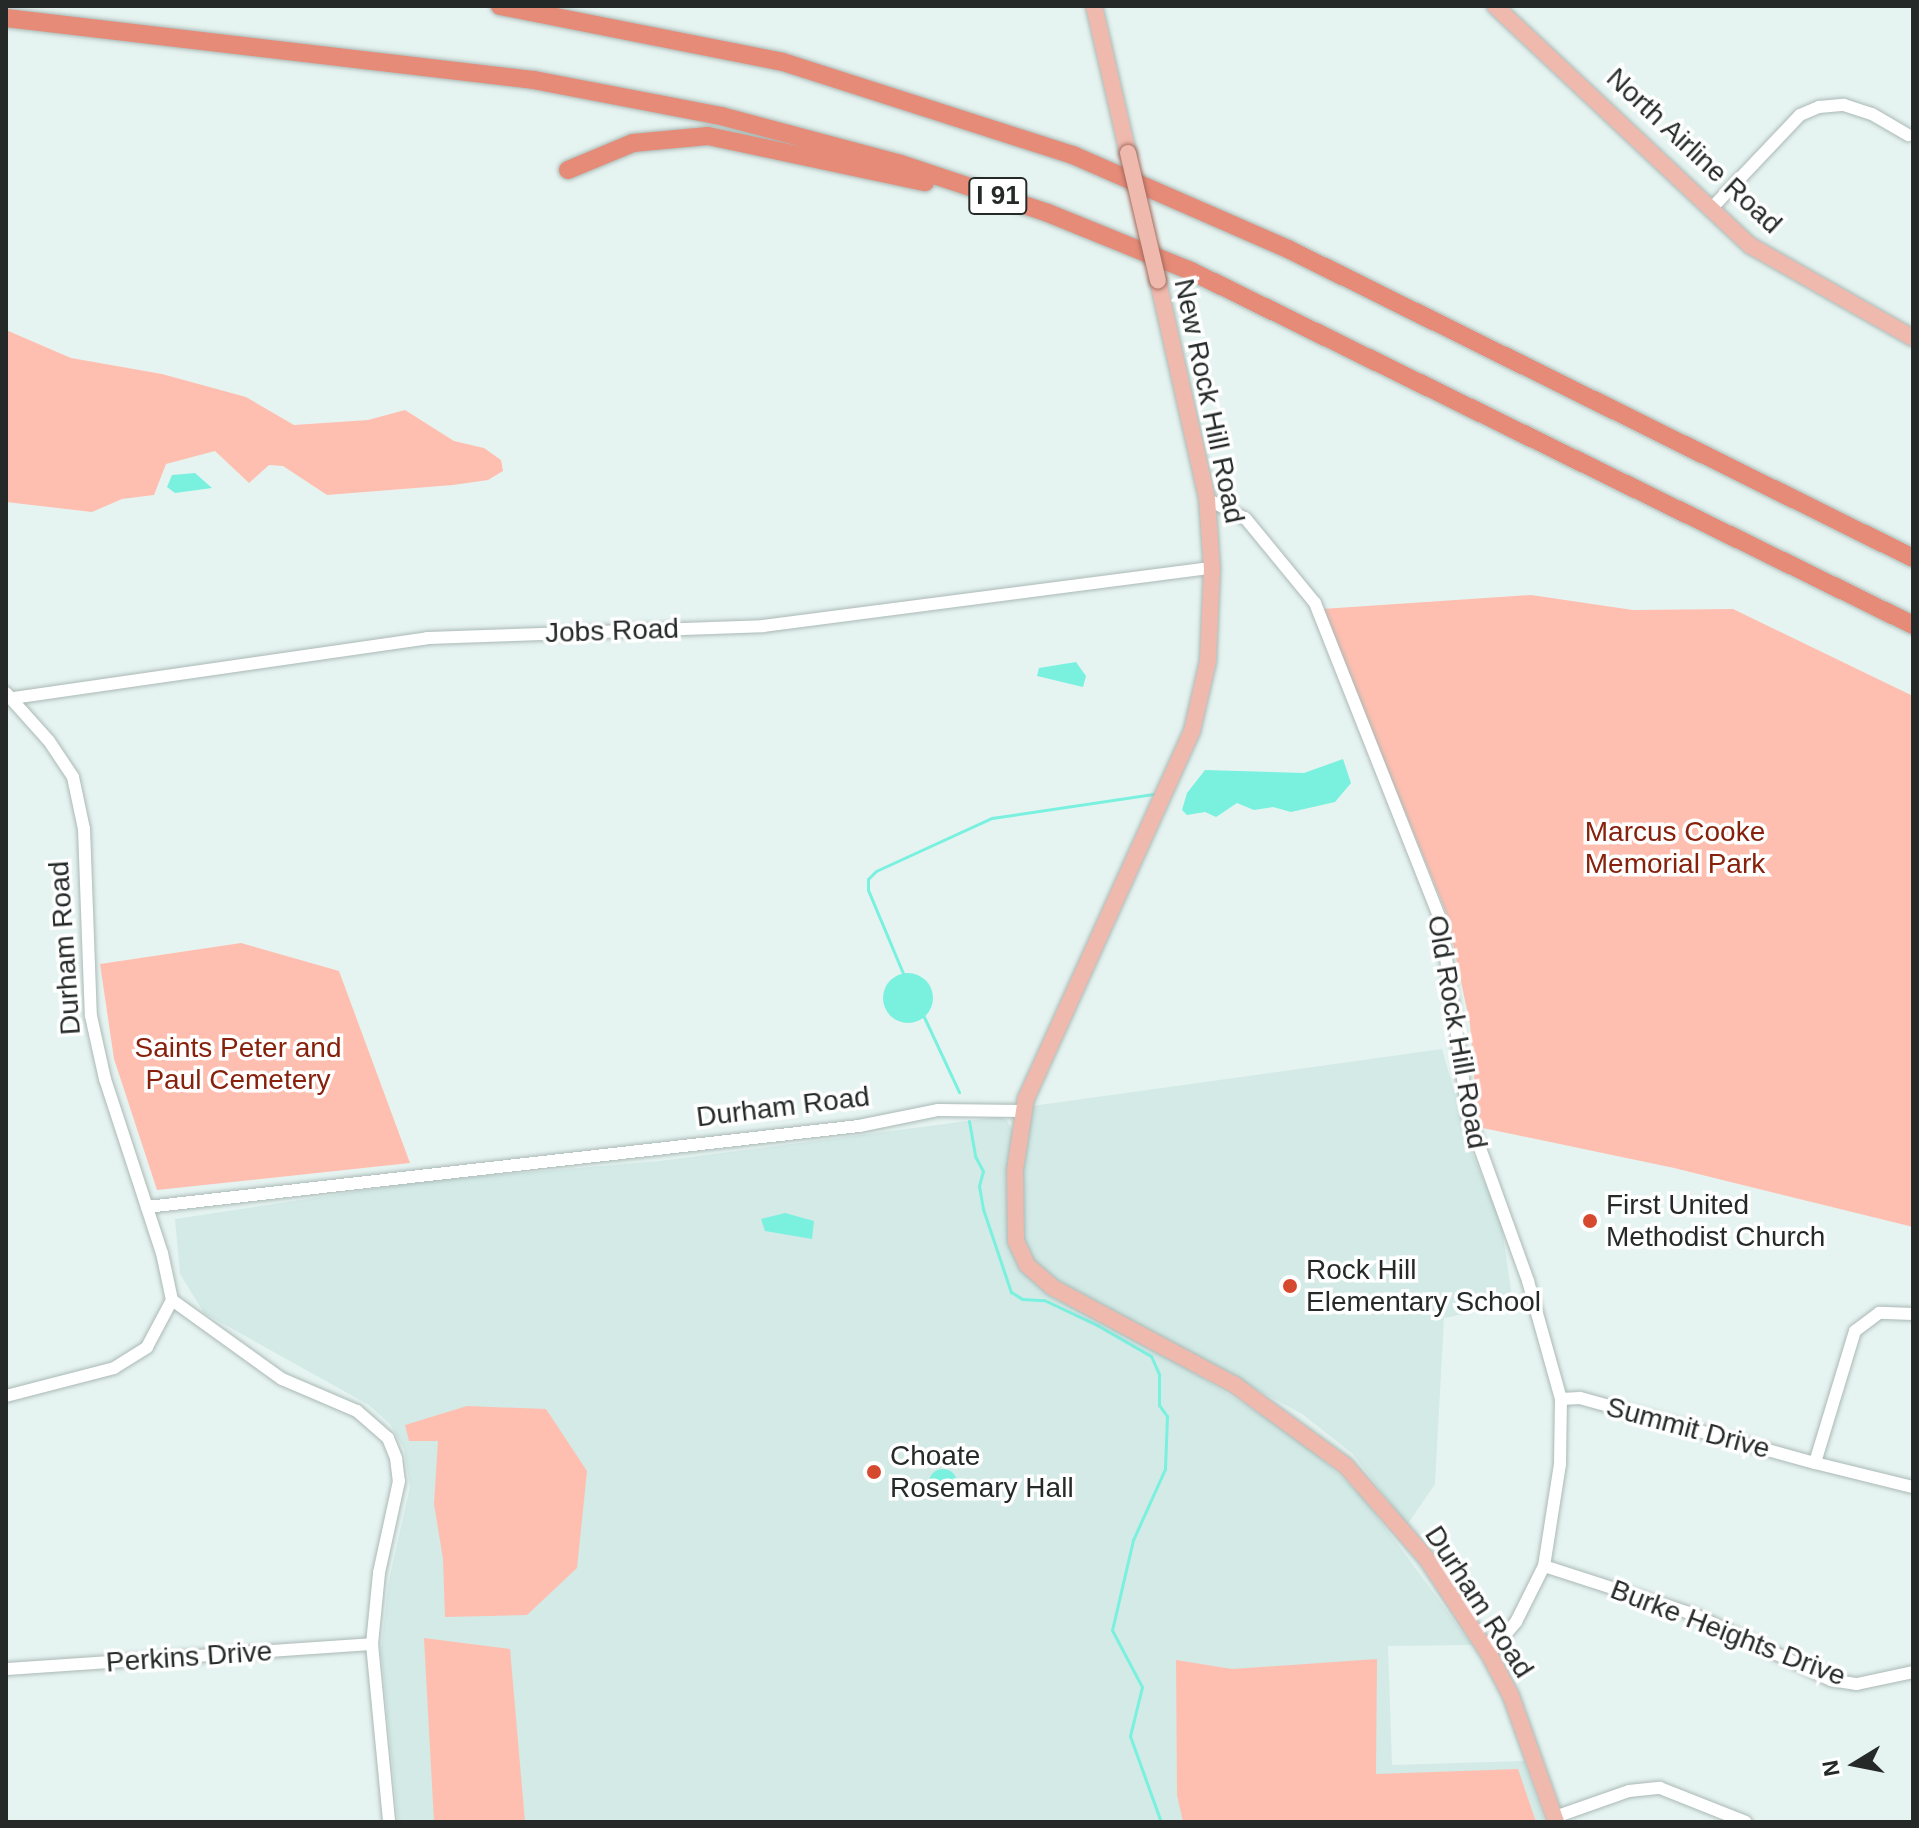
<!DOCTYPE html>
<style>
body{margin:0}
#map{position:relative;width:1919px;height:1828px;overflow:hidden;background:#e6f4f1;font-family:Helvetica,sans-serif}
div>[style]{position:absolute}
[style*='--x']{left:calc(var(--x)*1px);top:calc(var(--y)*1px);width:calc(var(--w)*1px);rotate:calc(var(--a)*1deg)}
.built>*{inset:0;background:#d3eae6}
.green>*{inset:0;background:#febfb1}
.water>*{inset:0;background:#7af0df}
.round{border-radius:50%}
.stream>*{height:3px;margin:-1.5px;padding:0 1.5px;transform-origin:1.5px;border-radius:1.5px;background:#7af0df}
.roads{filter:drop-shadow(0 0 2px #abb9b6) drop-shadow(0 0 2px #abb9b6)}
.minor>*{height:12px;margin:-6px;padding:0 6px;transform-origin:6px;border-radius:6px;background:#fff}
.major>*{height:16px;margin:-8px;padding:0 8px;transform-origin:8px;border-radius:8px;background:#f0b9ae}
.highway>*{height:18px;margin:-9px;padding:0 9px;transform-origin:9px;border-radius:9px;background:#e68b78}
.bridges{filter:drop-shadow(0 0 2px #a2695c) drop-shadow(0 0 2px #a2695c)}
.major-bridge>*{height:16px;margin:-8px;padding:0 8px;transform-origin:8px;border-radius:8px;background:#f0b9ae}
.dots>*{width:22px;height:22px;translate:-50% -50%;box-sizing:border-box;border:4px solid #fff;border-radius:50%}
span{translate:-50% -50%;white-space:nowrap;text-align:center;line-height:1.15;-webkit-text-stroke:7px #fff;paint-order:stroke}
.shield-label span{padding:2px 6px;background:#fff;border:2px solid;border-radius:6px;-webkit-text-stroke-width:0}
.shield-label{font-size:26px;color:#252a29;font-weight:700}
.street-label{font-size:28px;color:#252a29}
.park-label{font-size:28px;color:#87210c}
.poi-label{font-size:28px;color:#252a29}
.left{translate:0 -50%;text-align:left}
.frame{position:absolute;inset:0;border:8px solid #252a29;pointer-events:none}
.north{position:absolute;left:1815px;top:1724px;width:80px;height:80px;-webkit-text-stroke:6px #fff;paint-order:stroke;rotate:260deg;font-size:22px;font-weight:700;line-height:32px;text-align:center;color:#252a29}
.north::after{content:'';display:block;margin:auto;width:28px;height:36px;background:#252a29;clip-path:polygon(50% 0,100% 100%,50% 72%,0 100%)}
</style>
<div id="map">
<div class="built">
<i style="clip-path:polygon(1442px 1049px,1473px 1156px,1501px 1221px,1513px 1304px,1444px 1318px,1435px 1484px,1407px 1525px,1353px 1454px,1302px 1414px,1035px 1268px,1019px 1233px,1023px 1152px,1032px 1106px)"></i>
<i style="clip-path:polygon(998px 1117px,1006px 1119px,1013px 1131px,1008px 1232px,1034px 1281px,1050px 1296px,1152px 1347px,1300px 1439px,1362px 1496px,1472px 1645px,1388px 1646px,1392px 1765px,1524px 1761px,1545px 1822px,398px 1822px,381px 1651px,388px 1585px,410px 1487px,404px 1449px,390px 1424px,369px 1405px,204px 1313px,180px 1274px,175px 1219px,426px 1181px,660px 1161px)"></i>
</div>
<div class="green">
<i style="clip-path:polygon(6px 330px,71px 358px,162px 374px,246px 397px,294px 425px,368px 420px,405px 410px,454px 441px,484px 448px,501px 460px,503px 471px,488px 480px,453px 485px,327px 495px,283px 466px,269px 465px,249px 483px,215px 451px,166px 464px,154px 495px,122px 499px,92px 512px,6px 502px)"></i>
<i style="clip-path:polygon(1531px 595px,1633px 610px,1733px 609px,1913px 696px,1913px 1227px,1674px 1168px,1478px 1127px,1470px 1024px,1447px 915px,1322px 609px)"></i>
<i style="clip-path:polygon(241px 943px,339px 971px,410px 1163px,157px 1190px,114px 1059px,100px 964px)"></i>
<i style="clip-path:polygon(467px 1406px,546px 1409px,587px 1471px,577px 1568px,527px 1615px,445px 1617px,443px 1559px,434px 1504px,438px 1441px,409px 1441px,405px 1425px)"></i>
<i style="clip-path:polygon(424px 1638px,510px 1649px,525px 1822px,434px 1822px)"></i>
<i style="clip-path:polygon(1377px 1659px,1376px 1774px,1518px 1769px,1536px 1822px,1183px 1822px,1177px 1795px,1176px 1660px,1232px 1669px)"></i>
</div>
<div class="water">
<i style="clip-path:polygon(195px 473px,212px 488px,175px 493px,167px 487px,172px 475px)"></i>
<i style="clip-path:polygon(1076px 662px,1086px 676px,1083px 687px,1037px 676px,1039px 668px)"></i>
<i style="clip-path:polygon(1343px 759px,1351px 783px,1335px 802px,1291px 812px,1273px 807px,1254px 810px,1237px 803px,1216px 817px,1205px 812px,1187px 815px,1182px 810px,1187px 793px,1205px 770px,1304px 773px)"></i>
<i class="round" style="left:883px;top:973px;width:50px;height:50px"></i>
<i style="clip-path:polygon(785px 1213px,814px 1221px,812px 1239px,765px 1231px,761px 1219px)"></i>
<i class="round" style="left:929px;top:1469px;width:28px;height:28px"></i>
</div>
<div class="stream">
<i style="--x:905;--y:978;--w:95;--a:-112.8"></i>
<i style="--x:868;--y:890;--w:11;--a:-90"></i>
<i style="--x:868;--y:879;--w:11;--a:-45"></i>
<i style="--x:876;--y:871;--w:128;--a:-24.6"></i>
<i style="--x:992;--y:818;--w:163;--a:-8.5"></i>
<i style="--x:924;--y:1017;--w:83;--a:65"></i>
<i style="--x:969;--y:1121;--w:36;--a:80"></i>
<i style="--x:975;--y:1156;--w:17;--a:62"></i>
<i style="--x:983;--y:1171;--w:16;--a:105"></i>
<i style="--x:979;--y:1186;--w:23;--a:80"></i>
<i style="--x:983;--y:1209;--w:88;--a:71.4"></i>
<i style="--x:1011;--y:1292;--w:13;--a:32"></i>
<i style="--x:1022;--y:1299;--w:22;--a:3"></i>
<i style="--x:1044;--y:1300;--w:59;--a:25.3"></i>
<i style="--x:1097;--y:1325;--w:62;--a:29.9"></i>
<i style="--x:1151;--y:1356;--w:20;--a:66"></i>
<i style="--x:1159;--y:1374;--w:31;--a:90"></i>
<i style="--x:1159;--y:1405;--w:14;--a:54"></i>
<i style="--x:1167;--y:1416;--w:53;--a:92.2"></i>
<i style="--x:1165;--y:1469;--w:78;--a:114.3"></i>
<i style="--x:1133;--y:1540;--w:92;--a:103.1"></i>
<i style="--x:1112;--y:1630;--w:64;--a:62.2"></i>
<i style="--x:1142;--y:1687;--w:50;--a:103.8"></i>
<i style="--x:1130;--y:1736;--w:91;--a:70.2"></i>
</div>
<div class="roads">
<div class="minor">
<i style="--x:1710;--y:210;--w:131;--a:-46.5"></i>
<i style="--x:1800;--y:115;--w:21;--a:-23"></i>
<i style="--x:1819;--y:107;--w:25;--a:-5"></i>
<i style="--x:1844;--y:105;--w:29;--a:18"></i>
<i style="--x:1872;--y:114;--w:42;--a:30.3"></i>
<i style="--x:1207;--y:499;--w:44;--a:27.1"></i>
<i style="--x:1246;--y:519;--w:109;--a:50.6"></i>
<i style="--x:1315;--y:603;--w:343;--a:68.4"></i>
<i style="--x:1441;--y:922;--w:195;--a:82"></i>
<i style="--x:1468;--y:1115;--w:177;--a:70.1"></i>
<i style="--x:1528;--y:1281;--w:123;--a:74.4"></i>
<i style="--x:1561;--y:1399;--w:65;--a:90.9"></i>
<i style="--x:1560;--y:1464;--w:103;--a:98.9"></i>
<i style="--x:1544;--y:1566;--w:63;--a:116.6"></i>
<i style="--x:1516;--y:1622;--w:42;--a:130.2"></i>
<i style="--x:6;--y:693;--w:64;--a:48.1"></i>
<i style="--x:49;--y:741;--w:43;--a:56.3"></i>
<i style="--x:73;--y:777;--w:53;--a:78.1"></i>
<i style="--x:84;--y:829;--w:187;--a:87.9"></i>
<i style="--x:91;--y:1016;--w:65;--a:77.5"></i>
<i style="--x:105;--y:1079;--w:183;--a:71.9"></i>
<i style="--x:162;--y:1253;--w:48;--a:78"></i>
<i style="--x:172;--y:1300;--w:135;--a:35.7"></i>
<i style="--x:282;--y:1379;--w:82;--a:23.1"></i>
<i style="--x:357;--y:1411;--w:41;--a:41.1"></i>
<i style="--x:388;--y:1438;--w:22;--a:68"></i>
<i style="--x:396;--y:1458;--w:23;--a:83"></i>
<i style="--x:399;--y:1481;--w:94;--a:102.3"></i>
<i style="--x:379;--y:1573;--w:71;--a:95.6"></i>
<i style="--x:372;--y:1644;--w:179;--a:84.5"></i>
<i style="--x:13;--y:698;--w:418;--a:-8.2"></i>
<i style="--x:427;--y:638;--w:336;--a:-2"></i>
<i style="--x:763;--y:626;--w:453;--a:-7.4"></i>
<i style="--x:147;--y:1207;--w:717;--a:-6.49"></i>
<i style="--x:859;--y:1126;--w:81;--a:-11.4"></i>
<i style="--x:938;--y:1110;--w:84;--a:0.7"></i>
<i style="--x:1913;--y:1314;--w:34;--a:-178"></i>
<i style="--x:1879;--y:1313;--w:30;--a:143"></i>
<i style="--x:1855;--y:1331;--w:138;--a:106.9"></i>
<i style="--x:1815;--y:1463;--w:101;--a:13.8"></i>
<i style="--x:6;--y:1396;--w:112;--a:-14.5"></i>
<i style="--x:114;--y:1368;--w:39;--a:-32"></i>
<i style="--x:147;--y:1347;--w:53;--a:-62"></i>
<i style="--x:1561;--y:1399;--w:19;--a:-3"></i>
<i style="--x:1580;--y:1398;--w:244;--a:15.5"></i>
<i style="--x:1544;--y:1566;--w:157;--a:17.9"></i>
<i style="--x:1693;--y:1614;--w:153;--a:25.6"></i>
<i style="--x:1831;--y:1680;--w:26;--a:9"></i>
<i style="--x:1857;--y:1684;--w:57;--a:-12.1"></i>
<i style="--x:6;--y:1669;--w:367;--a:-3.9"></i>
<i style="--x:1555;--y:1817;--w:78;--a:-19.4"></i>
<i style="--x:1629;--y:1791;--w:31;--a:-6"></i>
<i style="--x:1660;--y:1788;--w:92;--a:21.6"></i>
</div>
<div class="major">
<i style="--x:1094;--y:6;--w:151;--a:77"></i>
<i style="--x:1495;--y:6;--w:351;--a:43.2"></i>
<i style="--x:1751;--y:246;--w:186;--a:29.6"></i>
<i style="--x:1158;--y:281;--w:223;--a:77.3"></i>
<i style="--x:1207;--y:499;--w:69;--a:85.9"></i>
<i style="--x:1212;--y:568;--w:93;--a:92.5"></i>
<i style="--x:1208;--y:661;--w:72;--a:102.9"></i>
<i style="--x:1192;--y:731;--w:403;--a:114.3"></i>
<i style="--x:1026;--y:1098;--w:73;--a:98.7"></i>
<i style="--x:1015;--y:1170;--w:71;--a:89.2"></i>
<i style="--x:1016;--y:1241;--w:26;--a:65"></i>
<i style="--x:1027;--y:1265;--w:33;--a:41"></i>
<i style="--x:1052;--y:1287;--w:208;--a:28.2"></i>
<i style="--x:1235;--y:1385;--w:137;--a:36.1"></i>
<i style="--x:1346;--y:1466;--w:123;--a:48.9"></i>
<i style="--x:1427;--y:1559;--w:113;--a:56.9"></i>
<i style="--x:1489;--y:1654;--w:47;--a:62.4"></i>
<i style="--x:1511;--y:1696;--w:134;--a:70.3"></i>
</div>
<div class="highway">
<i style="--x:500;--y:6;--w:288;--a:11.2"></i>
<i style="--x:783;--y:62;--w:305;--a:17.8"></i>
<i style="--x:1073;--y:155;--w:235;--a:23.6"></i>
<i style="--x:1288;--y:249;--w:697;--a:26.31"></i>
<i style="--x:6;--y:18;--w:532;--a:6.7"></i>
<i style="--x:534;--y:80;--w:190;--a:10.9"></i>
<i style="--x:721;--y:116;--w:186;--a:14.9"></i>
<i style="--x:901;--y:164;--w:155;--a:18.4"></i>
<i style="--x:1048;--y:213;--w:154;--a:22.1"></i>
<i style="--x:1191;--y:271;--w:804;--a:26.12"></i>
<i style="--x:568;--y:170;--w:70;--a:-22.6"></i>
<i style="--x:633;--y:143;--w:75;--a:-5.3"></i>
<i style="--x:708;--y:136;--w:222;--a:12"></i>
</div>
</div>
<div class="bridges">
<div class="major-bridge">
<i style="--x:1128;--y:153;--w:131;--a:76.8"></i>
</div>
</div>
<div class="dots">
<i style="left:1590px;top:1221px;background:#d54a2f"></i>
<i style="left:1290px;top:1286px;background:#d54a2f"></i>
<i style="left:874px;top:1472px;background:#d54a2f"></i>
</div>
<div class="shield-label">
<span style="left:998px;top:196px">I 91</span>
</div>
<div class="street-label">
<span style="left:1694px;top:151px;rotate:43deg">North Airline Road</span>
<span style="left:1209px;top:401px;rotate:78deg">New Rock Hill Road</span>
<span style="left:612px;top:631px;rotate:-2deg">Jobs Road</span>
<span style="left:65px;top:948px;rotate:-94deg">Durham Road</span>
<span style="left:1457px;top:1032px;rotate:80deg">Old Rock Hill Road</span>
<span style="left:783px;top:1107px;rotate:-7deg">Durham Road</span>
<span style="left:1688px;top:1428px;rotate:15deg">Summit Drive</span>
<span style="left:1479px;top:1602px;rotate:57deg">Durham Road</span>
<span style="left:1728px;top:1633px;rotate:21deg">Burke Heights Drive</span>
<span style="left:189px;top:1657px;rotate:-4deg">Perkins Drive</span>
</div>
<div class="park-label">
<span style="left:1675px;top:848px">Marcus Cooke<br>Memorial Park</span>
<span style="left:238px;top:1064px">Saints Peter and<br>Paul Cemetery</span>
</div>
<div class="poi-label">
<span class="left" style="left:1606px;top:1221px">First United<br>Methodist Church</span>
<span class="left" style="left:1306px;top:1286px">Rock Hill<br>Elementary School</span>
<span class="left" style="left:890px;top:1472px">Choate<br>Rosemary Hall</span>
</div>
<div class="frame"></div>
<div class="north">N</div>
</div>
